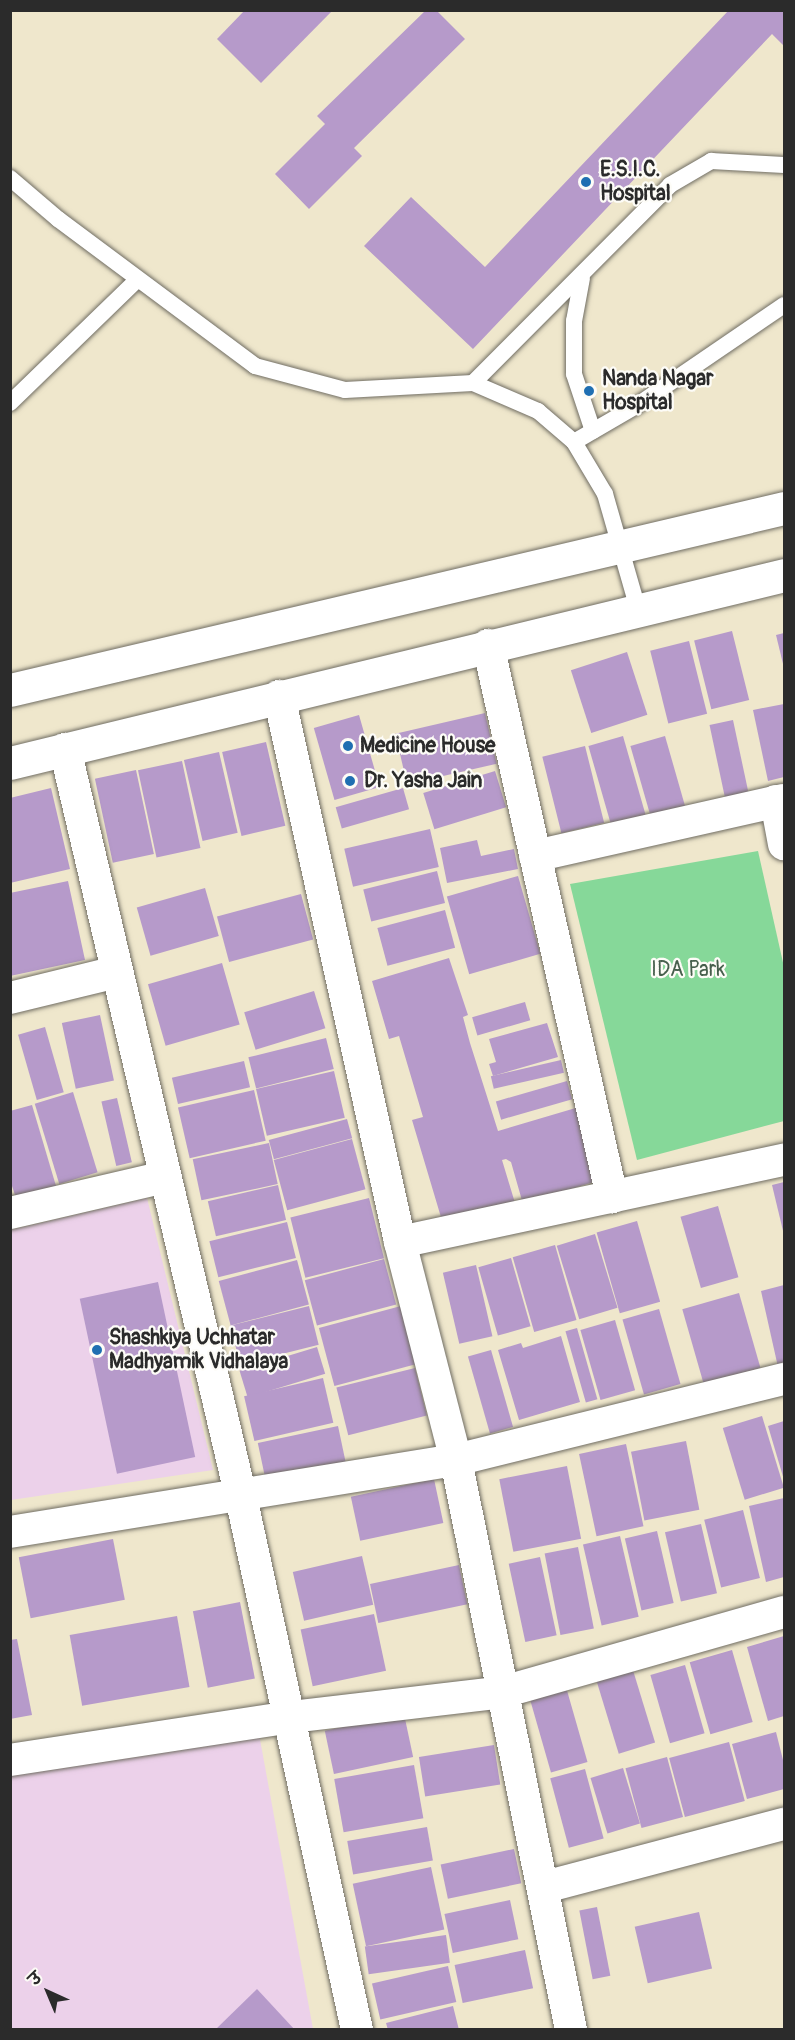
<!DOCTYPE html>
<meta charset="utf-8">
<style>
body{margin:0}
#map{position:relative;width:795px;height:2040px;overflow:hidden;background:#efe7cc;font-family:Pangolin,"Playpen Sans Deva",sans-serif}
div>[style]{position:absolute}
[style*='--x']{left:calc(var(--x)*1px);top:calc(var(--y)*1px);width:calc(var(--w)*1px);rotate:calc(var(--a)*1deg)}
.built>*{inset:0;background:#ecd1ea}
.green>*{inset:0;background:#86d899}
.building>*{inset:0;background:#b69aca;transform-origin:0 0}
.roads{filter:drop-shadow(0 0 2px #706d63) drop-shadow(0 0 2px #706d63)}
.service>*{height:16px;margin:-8px;padding:0 8px;transform-origin:8px;border-radius:8px;background:#fff}
.minor>*{height:32px;margin:-16px;padding:0 16px;transform-origin:16px;border-radius:16px;background:#fff}
.tertiary>*{height:33px;margin:-16.5px;padding:0 16.5px;transform-origin:16.5px;border-radius:16.5px;background:#fff}
.dots>*{width:16px;height:16px;translate:-50% -50%;box-sizing:border-box;border:3px solid #fdfcf7;border-radius:50%}
span{translate:-50% -50%;white-space:nowrap;text-align:center;line-height:1.15;-webkit-text-stroke:4.5px #fdfcf7;paint-order:stroke}
.poi-label{font-size:21px;color:#2b2b2b;font-weight:700}
.left{translate:0 -50%;text-align:left}
.park-label{font-size:21px;color:#465f4c}
.frame{position:absolute;inset:0;border:12px solid #2b2b2b;pointer-events:none}
.north{position:absolute;left:18px;top:1962px;width:60px;height:60px;-webkit-text-stroke:4px #fdfcf7;paint-order:stroke;rotate:316deg;font-size:16px;font-weight:700;line-height:24px;text-align:center;color:#2b2b2b}
.north::after{content:'';display:block;margin:auto;width:21px;height:27px;background:#2b2b2b;clip-path:polygon(50% 0,100% 100%,50% 72%,0 100%)}
</style>
<div id="map">
<div class="built">
<i style="clip-path:polygon(147px 1198px,213px 1470px,11px 1500px,10px 1230px)"></i>
<i style="clip-path:polygon(257px 1723px,313px 2029px,11px 2030px,11px 1767px)"></i>
</div>
<div class="green">
<i style="clip-path:polygon(758px 851px,784px 967px,784px 1121px,637px 1160px,570px 884px)"></i>
</div>
<div class="building">
<i style="clip-path:polygon(245px 10px,333px 10px,261px 83px,217px 39px)"></i>
<i style="clip-path:polygon(426px 10px,436px 10px,465px 39px,354px 148px,362px 156px,309px 209px,275px 174px,325px 124px,317px 116px)"></i>
<i style="clip-path:polygon(729px 10px,784px 10px,784px 46px,772px 34px,473px 349px,364px 246px,411px 197px,485px 267px)"></i>
<i style="left:732px;top:631px;width:71px;height:39px;rotate:76deg"></i>
<i style="clip-path:polygon(784px 633px,784px 668px,776px 635px)"></i>
<i style="left:689px;top:641px;width:75px;height:40px;rotate:76deg"></i>
<i style="left:627px;top:652px;width:66px;height:59px;rotate:72deg"></i>
<i style="clip-path:polygon(784px 704px,784px 777px,768px 781px,753px 710px)"></i>
<i style="left:485px;top:713px;width:52px;height:92px;rotate:77deg"></i>
<i style="left:359px;top:715px;width:75px;height:47px;rotate:74deg"></i>
<i style="left:733px;top:720px;width:75px;height:24px;rotate:78deg"></i>
<i style="left:623px;top:736px;width:86px;height:36px;rotate:74deg"></i>
<i style="left:665px;top:736px;width:73px;height:36px;rotate:74deg"></i>
<i style="left:266px;top:742px;width:86px;height:45px;rotate:77deg"></i>
<i style="left:585px;top:746px;width:79px;height:44px;rotate:76deg"></i>
<i style="left:219px;top:752px;width:83px;height:36px;rotate:77deg"></i>
<i style="left:182px;top:761px;width:89px;height:45px;rotate:78deg"></i>
<i style="left:136px;top:770px;width:86px;height:42px;rotate:78deg"></i>
<i style="left:495px;top:771px;width:38px;height:75px;rotate:73deg"></i>
<i style="clip-path:polygon(51px 788px,70px 869px,10px 883px,10px 798px)"></i>
<i style="left:403px;top:788px;width:22px;height:70px;rotate:74deg"></i>
<i style="left:430px;top:829px;width:39px;height:88px;rotate:77deg"></i>
<i style="clip-path:polygon(477px 840px,481px 856px,514px 849px,518px 869px,447px 883px,440px 848px)"></i>
<i style="left:437px;top:871px;width:33px;height:76px;rotate:76deg"></i>
<i style="left:518px;top:876px;width:81px;height:74px;rotate:74deg"></i>
<i style="clip-path:polygon(68px 881px,85px 960px,10px 976px,10px 893px)"></i>
<i style="left:205px;top:888px;width:50px;height:71px;rotate:74deg"></i>
<i style="left:301px;top:894px;width:47px;height:87px;rotate:75deg"></i>
<i style="left:445px;top:910px;width:39px;height:70px;rotate:75deg"></i>
<i style="clip-path:polygon(449px 958px,468px 1015px,463px 1017px,470px 1043px,498px 1131px,579px 1107px,600px 1180px,523px 1204px,511px 1162px,506px 1159px,502px 1160px,515px 1203px,443px 1224px,412px 1120px,423px 1117px,399px 1036px,389px 1039px,372px 981px)"></i>
<i style="left:222px;top:963px;width:64px;height:77px;rotate:74deg"></i>
<i style="left:314px;top:991px;width:39px;height:73px;rotate:73deg"></i>
<i style="left:525px;top:1002px;width:19px;height:55px;rotate:74deg"></i>
<i style="left:100px;top:1015px;width:67px;height:39px;rotate:78deg"></i>
<i style="clip-path:polygon(547px 1023px,558px 1057px,493px 1076px,489px 1064px,496px 1062px,489px 1039px)"></i>
<i style="left:45px;top:1027px;width:68px;height:28px;rotate:74deg"></i>
<i style="left:326px;top:1038px;width:32px;height:80px;rotate:76deg"></i>
<i style="left:561px;top:1060px;width:13px;height:72px;rotate:77deg"></i>
<i style="left:244px;top:1061px;width:27px;height:74px;rotate:77deg"></i>
<i style="left:334px;top:1071px;width:48px;height:80px;rotate:77deg"></i>
<i style="left:567px;top:1081px;width:19px;height:74px;rotate:74deg"></i>
<i style="left:254px;top:1090px;width:52px;height:78px;rotate:77deg"></i>
<i style="left:73px;top:1092px;width:84px;height:40px;rotate:73deg"></i>
<i style="left:117px;top:1098px;width:66px;height:16px;rotate:77deg"></i>
<i style="clip-path:polygon(32px 1105px,56px 1186px,16px 1198px,10px 1180px,10px 1111px)"></i>
<i style="left:347px;top:1119px;width:20px;height:81px;rotate:75deg"></i>
<i style="left:352px;top:1139px;width:52px;height:81px;rotate:75deg"></i>
<i style="left:269px;top:1143px;width:42px;height:78px;rotate:78deg"></i>
<i style="clip-path:polygon(784px 1182px,784px 1235px,772px 1185px)"></i>
<i style="left:278px;top:1185px;width:36px;height:72px;rotate:77deg"></i>
<i style="left:369px;top:1198px;width:62px;height:81px;rotate:76deg"></i>
<i style="left:718px;top:1206px;width:74px;height:39px;rotate:74deg"></i>
<i style="left:637px;top:1221px;width:84px;height:42px;rotate:74deg"></i>
<i style="left:287px;top:1222px;width:37px;height:80px;rotate:76deg"></i>
<i style="left:595px;top:1234px;width:77px;height:40px;rotate:73deg"></i>
<i style="left:555px;top:1245px;width:78px;height:44px;rotate:74deg"></i>
<i style="left:511px;top:1258px;width:71px;height:34px;rotate:74deg"></i>
<i style="left:384px;top:1259px;width:47px;height:82px;rotate:75deg"></i>
<i style="left:297px;top:1260px;width:46px;height:81px;rotate:75deg"></i>
<i style="left:476px;top:1265px;width:73px;height:34px;rotate:77deg"></i>
<i style="left:158px;top:1282px;width:179px;height:80px;rotate:78deg"></i>
<i style="clip-path:polygon(784px 1285px,784px 1365px,778px 1367px,761px 1291px)"></i>
<i style="left:739px;top:1293px;width:78px;height:59px;rotate:74deg"></i>
<i style="left:309px;top:1306px;width:40px;height:81px;rotate:76deg"></i>
<i style="left:401px;top:1306px;width:60px;height:85px;rotate:75deg"></i>
<i style="left:659px;top:1309px;width:78px;height:38px;rotate:74deg"></i>
<i style="left:615px;top:1320px;width:73px;height:36px;rotate:74deg"></i>
<i style="left:577px;top:1328px;width:74px;height:12px;rotate:74deg"></i>
<i style="clip-path:polygon(561px 1336px,580px 1402px,519px 1420px,498px 1350px,521px 1343px,523px 1348px)"></i>
<i style="left:317px;top:1347px;width:28px;height:81px;rotate:73deg"></i>
<i style="left:491px;top:1350px;width:80px;height:24px;rotate:74deg"></i>
<i style="left:415px;top:1368px;width:49px;height:81px;rotate:76deg"></i>
<i style="left:323px;top:1378px;width:46px;height:81px;rotate:77deg"></i>
<i style="left:762px;top:1416px;width:75px;height:41px;rotate:73deg"></i>
<i style="clip-path:polygon(784px 1421px,784px 1480px,768px 1426px)"></i>
<i style="left:338px;top:1426px;width:39px;height:82px;rotate:78deg"></i>
<i style="left:686px;top:1441px;width:70px;height:56px;rotate:79deg"></i>
<i style="left:626px;top:1444px;width:84px;height:48px;rotate:78deg"></i>
<i style="left:567px;top:1466px;width:74px;height:69px;rotate:79deg"></i>
<i style="left:434px;top:1479px;width:45px;height:85px;rotate:78deg"></i>
<i style="clip-path:polygon(784px 1498px,784px 1577px,766px 1582px,749px 1506px)"></i>
<i style="left:743px;top:1510px;width:70px;height:40px;rotate:76deg"></i>
<i style="left:701px;top:1524px;width:71px;height:37px;rotate:77deg"></i>
<i style="left:657px;top:1531px;width:74px;height:33px;rotate:77deg"></i>
<i style="left:620px;top:1536px;width:83px;height:38px;rotate:77deg"></i>
<i style="left:113px;top:1539px;width:62px;height:96px;rotate:79deg"></i>
<i style="left:578px;top:1547px;width:83px;height:34px;rotate:79deg"></i>
<i style="left:362px;top:1556px;width:50px;height:71px;rotate:77deg"></i>
<i style="left:540px;top:1557px;width:80px;height:32px;rotate:78deg"></i>
<i style="left:459px;top:1565px;width:40px;height:91px;rotate:78deg"></i>
<i style="left:240px;top:1602px;width:78px;height:48px;rotate:79deg"></i>
<i style="left:374px;top:1614px;width:58px;height:75px;rotate:78deg"></i>
<i style="left:177px;top:1616px;width:72px;height:109px;rotate:80deg"></i>
<i style="clip-path:polygon(784px 1636px,784px 1716px,768px 1721px,747px 1647px)"></i>
<i style="clip-path:polygon(17px 1639px,32px 1715px,10px 1719px,10px 1640px)"></i>
<i style="left:732px;top:1650px;width:75px;height:44px;rotate:74deg"></i>
<i style="left:685px;top:1665px;width:71px;height:36px;rotate:74deg"></i>
<i style="left:632px;top:1667px;width:79px;height:38px;rotate:73deg"></i>
<i style="left:566px;top:1687px;width:78px;height:38px;rotate:74deg"></i>
<i style="left:404px;top:1714px;width:44px;height:81px;rotate:78deg"></i>
<i style="clip-path:polygon(776px 1732px,784px 1764px,784px 1789px,747px 1799px,732px 1744px)"></i>
<i style="left:729px;top:1742px;width:61px;height:62px;rotate:75deg"></i>
<i style="left:494px;top:1745px;width:40px;height:76px;rotate:81deg"></i>
<i style="left:667px;top:1757px;width:62px;height:43px;rotate:75deg"></i>
<i style="left:414px;top:1765px;width:54px;height:81px;rotate:80deg"></i>
<i style="left:623px;top:1768px;width:58px;height:34px;rotate:73deg"></i>
<i style="left:585px;top:1769px;width:72px;height:36px;rotate:75deg"></i>
<i style="left:427px;top:1827px;width:34px;height:81px;rotate:80deg"></i>
<i style="left:514px;top:1849px;width:35px;height:75px;rotate:78deg"></i>
<i style="left:431px;top:1867px;width:64px;height:80px;rotate:78deg"></i>
<i style="left:510px;top:1900px;width:40px;height:67px;rotate:78deg"></i>
<i style="left:597px;top:1907px;width:70px;height:18px;rotate:79deg"></i>
<i style="left:699px;top:1912px;width:58px;height:66px;rotate:77deg"></i>
<i style="left:446px;top:1935px;width:28px;height:82px;rotate:82deg"></i>
<i style="left:525px;top:1950px;width:39px;height:72px;rotate:78deg"></i>
<i style="left:448px;top:1966px;width:37px;height:78px;rotate:77deg"></i>
<i style="clip-path:polygon(257px 1989px,295px 2030px,215px 2030px)"></i>
<i style="clip-path:polygon(453px 2006px,459px 2030px,388px 2030px,386px 2023px)"></i>
</div>
<div class="roads">
<div class="service">
<i style="--x:10;--y:178;--w:63;--a:40.5"></i>
<i style="--x:58;--y:219;--w:246;--a:36.7"></i>
<i style="--x:255;--y:366;--w:93;--a:14.9"></i>
<i style="--x:345;--y:390;--w:128;--a:-3.1"></i>
<i style="--x:473;--y:383;--w:71;--a:23.3"></i>
<i style="--x:538;--y:411;--w:48;--a:40.7"></i>
<i style="--x:574;--y:442;--w:61;--a:59.2"></i>
<i style="--x:605;--y:494;--w:120;--a:74"></i>
<i style="--x:582;--y:278;--w:44;--a:100.5"></i>
<i style="--x:574;--y:321;--w:53;--a:90"></i>
<i style="--x:574;--y:374;--w:60;--a:71.6"></i>
<i style="--x:473;--y:383;--w:279;--a:-45.1"></i>
<i style="--x:670;--y:185;--w:48;--a:-30.3"></i>
<i style="--x:711;--y:161;--w:73;--a:3.1"></i>
<i style="--x:10;--y:403;--w:178;--a:-44.1"></i>
<i style="--x:574;--y:442;--w:72;--a:-30.1"></i>
<i style="--x:636;--y:406;--w:179;--a:-34.3"></i>
</div>
<div class="minor">
<i style="--x:488;--y:645;--w:566;--a:77.34"></i>
<i style="--x:279;--y:696;--w:559;--a:77.5"></i>
<i style="--x:400;--y:1242;--w:225;--a:75.6"></i>
<i style="--x:456;--y:1460;--w:581;--a:78.59"></i>
<i style="--x:65;--y:749;--w:768;--a:76.76"></i>
<i style="--x:241;--y:1497;--w:545;--a:77.72"></i>
<i style="--x:776;--y:801;--w:44;--a:79.5"></i>
<i style="--x:535;--y:856;--w:255;--a:-12.7"></i>
<i style="--x:10;--y:998;--w:110;--a:-13.7"></i>
<i style="--x:10;--y:1213;--w:159;--a:-13.1"></i>
<i style="--x:400;--y:1242;--w:393;--a:-12.1"></i>
<i style="--x:10;--y:1532;--w:452;--a:-9.2"></i>
<i style="--x:456;--y:1460;--w:338;--a:-13.9"></i>
<i style="--x:10;--y:1760;--w:284;--a:-8.7"></i>
<i style="--x:291;--y:1717;--w:213;--a:-6.7"></i>
<i style="--x:503;--y:1692;--w:292;--a:-15.9"></i>
<i style="--x:545;--y:1887;--w:247;--a:-14.8"></i>
</div>
<div class="tertiary">
<i style="--x:10;--y:690;--w:795;--a:-13.23"></i>
<i style="--x:10;--y:763;--w:797;--a:-13.65"></i>
</div>
</div>
<div class="dots">
<i style="left:586px;top:182px;background:#1f6fb2"></i>
<i style="left:589px;top:391px;background:#1f6fb2"></i>
<i style="left:348px;top:746px;background:#1f6fb2"></i>
<i style="left:350px;top:781px;background:#1f6fb2"></i>
<i style="left:97px;top:1350px;background:#1f6fb2"></i>
</div>
<div class="poi-label">
<span class="left" style="left:600px;top:182px">E.S.I.C.<br>Hospital</span>
<span class="left" style="left:602px;top:391px">Nanda Nagar<br>Hospital</span>
<span class="left" style="left:360px;top:746px">Medicine House</span>
<span class="left" style="left:364px;top:781px">Dr. Yasha Jain</span>
<span class="left" style="left:109px;top:1350px">Shashkiya Uchhatar<br>Madhyamik Vidhalaya</span>
</div>
<div class="park-label">
<span style="left:688px;top:970px">IDA Park</span>
</div>
<div class="frame"></div>
<div class="north">उ</div>
</div>
